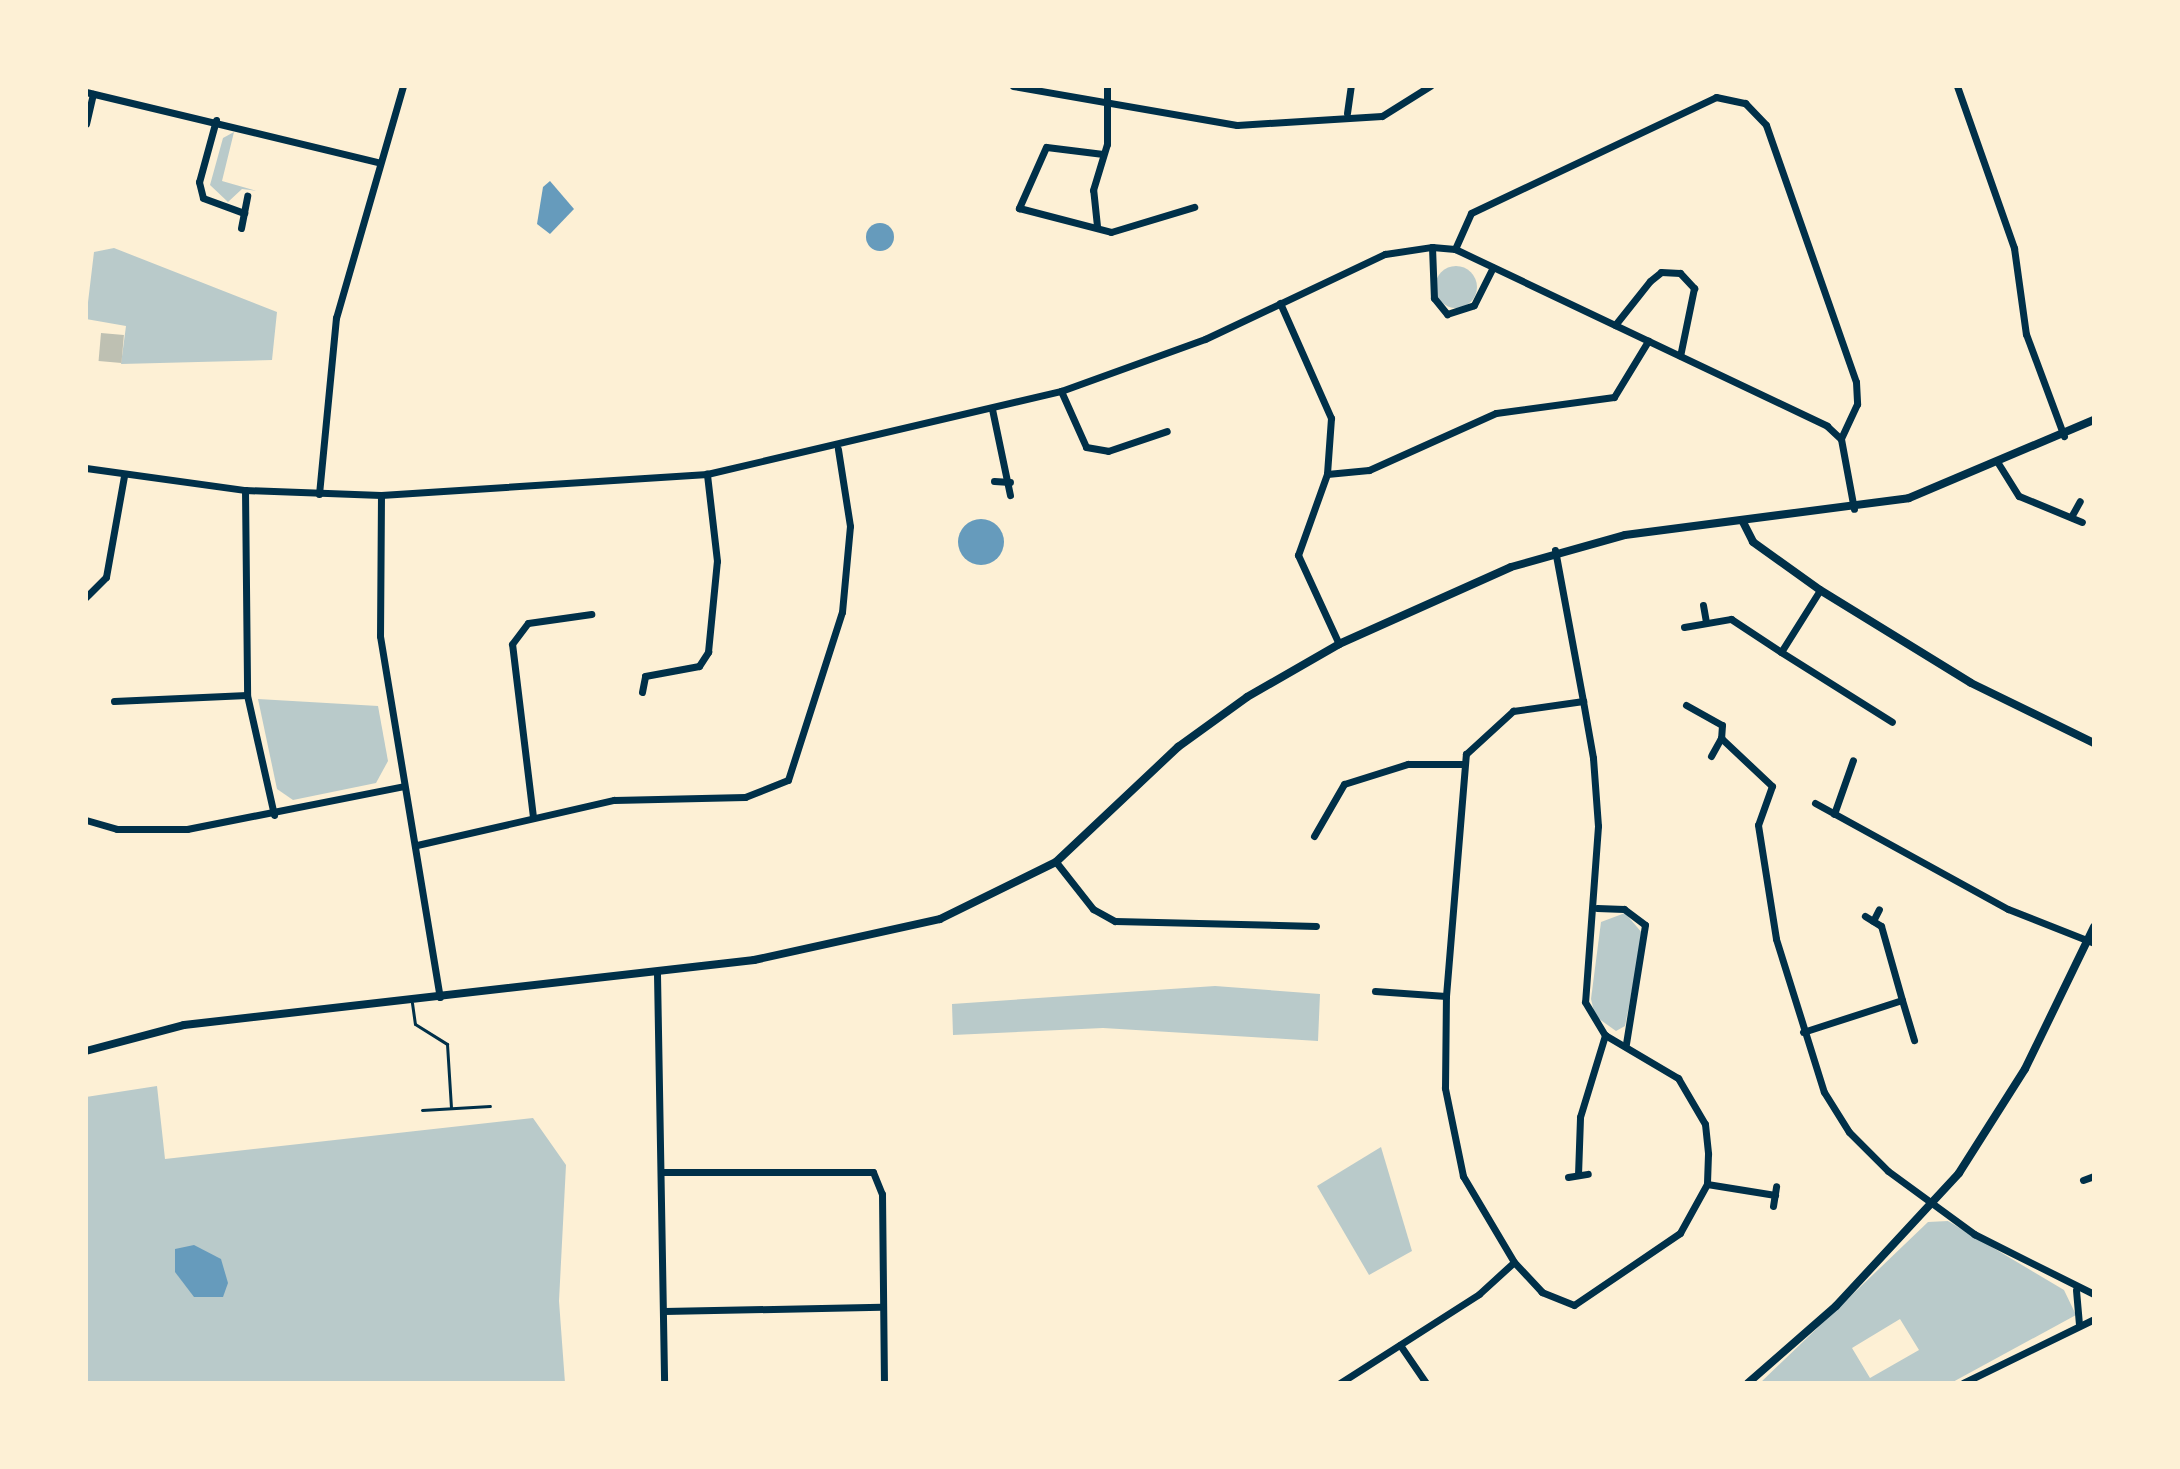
<!DOCTYPE html>
<style>
body{margin:0}
#map{position:relative;width:2180px;height:1469px;overflow:hidden;background:#fdf0d5;font-family:"Varela Round",sans-serif}
div>[style]{position:absolute}
[style*='--x']{left:calc(var(--x)*1px);top:calc(var(--y)*1px);width:calc(var(--w)*1px);rotate:calc(var(--a)*1deg)}
.green>*{inset:0;background:#b9caca}
.round{border-radius:50%}
.water>*{inset:0;background:#669bbc}
.building>*{inset:0;background:#bec0b2;transform-origin:0 0}
.service>*{height:3px;margin:-1.5px;padding:0 1.5px;transform-origin:1.5px;border-radius:1.5px;background:#003049}
.minor>*{height:7px;margin:-3.5px;padding:0 3.5px;transform-origin:3.5px;border-radius:3.5px;background:#003049}
.tertiary>*{height:8px;margin:-4px;padding:0 4px;transform-origin:4px;border-radius:4px;background:#003049}
span{translate:-50% -50%;white-space:nowrap;text-align:center;line-height:1.15;-webkit-text-stroke:7px #fdf0d5;paint-order:stroke}
.frame{position:absolute;inset:0;border:88px solid #fdf0d5;pointer-events:none}
</style>
<div id="map">
<div class="green">
<i style="clip-path:polygon(234px 132px,222px 181px,257px 191px,242px 189px,228px 202px,210px 185px,223px 138px)"></i>
<i style="clip-path:polygon(114px 248px,277px 312px,272px 360px,121px 364px,126px 326px,86px 319px,94px 252px)"></i>
<i class="round" style="left:1435px;top:266px;width:42px;height:42px"></i>
<i style="clip-path:polygon(258px 699px,378px 706px,388px 761px,376px 783px,293px 800px,277px 789px)"></i>
<i style="clip-path:polygon(1625px 913px,1643px 934px,1625px 1026px,1616px 1031px,1595px 1016px,1591px 999px,1601px 922px)"></i>
<i style="clip-path:polygon(1215px 986px,1320px 994px,1318px 1041px,1103px 1028px,953px 1035px,952px 1004px)"></i>
<i style="clip-path:polygon(157px 1086px,165px 1159px,533px 1118px,566px 1165px,559px 1301px,565px 1383px,86px 1383px,86px 1097px)"></i>
<i style="clip-path:polygon(1381px 1147px,1412px 1251px,1369px 1275px,1317px 1186px)"></i>
<i style="clip-path:polygon(evenodd,1948px 1221px,2064px 1290px,2076px 1315px,1951px 1383px,1760px 1383px,1928px 1222px,1948px 1221px,1900px 1319px,1919px 1350px,1870px 1378px,1852px 1348px,1900px 1319px)"></i>
</div>
<div class="water">
<i style="clip-path:polygon(550px 181px,574px 209px,550px 234px,537px 224px,543px 187px)"></i>
<i class="round" style="left:866px;top:223px;width:28px;height:28px"></i>
<i class="round" style="left:958px;top:519px;width:46px;height:46px"></i>
<i style="clip-path:polygon(194px 1245px,221px 1259px,228px 1283px,223px 1297px,194px 1297px,175px 1272px,175px 1249px)"></i>
</div>
<div class="building">
<i style="left:101px;top:333px;width:23px;height:28px;rotate:5deg"></i>
</div>
<div class="service">
<i style="--x:412;--y:1003;--w:21;--a:82"></i>
<i style="--x:415;--y:1024;--w:38;--a:32"></i>
<i style="--x:447;--y:1044;--w:63;--a:86.4"></i>
<i style="--x:422;--y:1110;--w:68;--a:-3.4"></i>
</div>
<div class="minor">
<i style="--x:1013;--y:86;--w:227;--a:9.9"></i>
<i style="--x:1237;--y:125;--w:145;--a:-3.6"></i>
<i style="--x:1382;--y:116;--w:57;--a:-32"></i>
<i style="--x:1957;--y:86;--w:172;--a:70.6"></i>
<i style="--x:2014;--y:248;--w:87;--a:82.1"></i>
<i style="--x:2026;--y:334;--w:109;--a:69.6"></i>
<i style="--x:86;--y:92;--w:300;--a:13.5"></i>
<i style="--x:1347;--y:113;--w:27;--a:-82"></i>
<i style="--x:216;--y:120;--w:64;--a:105.3"></i>
<i style="--x:199;--y:182;--w:16;--a:76"></i>
<i style="--x:203;--y:198;--w:44;--a:20.1"></i>
<i style="--x:86;--y:124;--w:31;--a:-77"></i>
<i style="--x:1103;--y:154;--w:57;--a:-173"></i>
<i style="--x:1046;--y:147;--w:67;--a:113.9"></i>
<i style="--x:1019;--y:208;--w:95;--a:14.6"></i>
<i style="--x:1111;--y:232;--w:87;--a:-16.8"></i>
<i style="--x:1097;--y:226;--w:36;--a:-96"></i>
<i style="--x:1093;--y:190;--w:48;--a:-73.1"></i>
<i style="--x:1107;--y:144;--w:58;--a:-90"></i>
<i style="--x:241;--y:228;--w:33;--a:-79"></i>
<i style="--x:1432;--y:247;--w:51;--a:87.8"></i>
<i style="--x:1434;--y:298;--w:21;--a:51"></i>
<i style="--x:1447;--y:314;--w:28;--a:-18"></i>
<i style="--x:1474;--y:305;--w:42;--a:-63.4"></i>
<i style="--x:1455;--y:249;--w:39;--a:-66"></i>
<i style="--x:1471;--y:213;--w:271;--a:-25.3"></i>
<i style="--x:1716;--y:97;--w:30;--a:12"></i>
<i style="--x:1745;--y:103;--w:30;--a:46"></i>
<i style="--x:1766;--y:125;--w:272;--a:70.7"></i>
<i style="--x:1856;--y:382;--w:22;--a:87"></i>
<i style="--x:1857;--y:404;--w:38;--a:115"></i>
<i style="--x:1280;--y:303;--w:126;--a:66.1"></i>
<i style="--x:1331;--y:418;--w:56;--a:94.1"></i>
<i style="--x:1327;--y:474;--w:86;--a:109.7"></i>
<i style="--x:1298;--y:555;--w:98;--a:65.3"></i>
<i style="--x:1615;--y:325;--w:56;--a:-51.5"></i>
<i style="--x:1650;--y:281;--w:14;--a:-39"></i>
<i style="--x:1661;--y:272;--w:19;--a:3"></i>
<i style="--x:1680;--y:273;--w:21;--a:47"></i>
<i style="--x:1694;--y:288;--w:69;--a:101.6"></i>
<i style="--x:1061;--y:391;--w:61;--a:65.9"></i>
<i style="--x:1086;--y:447;--w:22;--a:10"></i>
<i style="--x:1108;--y:451;--w:62;--a:-18.7"></i>
<i style="--x:992;--y:409;--w:88;--a:78.2"></i>
<i style="--x:1998;--y:463;--w:39;--a:58"></i>
<i style="--x:2019;--y:496;--w:68;--a:22.4"></i>
<i style="--x:86;--y:468;--w:161;--a:7.9"></i>
<i style="--x:245;--y:490;--w:136;--a:2.1"></i>
<i style="--x:381;--y:495;--w:327;--a:-3.7"></i>
<i style="--x:707;--y:474;--w:364;--a:-13.2"></i>
<i style="--x:1061;--y:391;--w:153;--a:-19.9"></i>
<i style="--x:1205;--y:339;--w:199;--a:-25.3"></i>
<i style="--x:1385;--y:254;--w:48;--a:-8.5"></i>
<i style="--x:1432;--y:247;--w:23;--a:5"></i>
<i style="--x:1455;--y:249;--w:412;--a:25.4"></i>
<i style="--x:1827;--y:426;--w:19;--a:43"></i>
<i style="--x:1841;--y:439;--w:71;--a:79.5"></i>
<i style="--x:1327;--y:474;--w:42;--a:-5.4"></i>
<i style="--x:1369;--y:470;--w:139;--a:-24.2"></i>
<i style="--x:1496;--y:413;--w:119;--a:-7.7"></i>
<i style="--x:1614;--y:397;--w:66;--a:-58.7"></i>
<i style="--x:994;--y:481;--w:16;--a:4"></i>
<i style="--x:245;--y:490;--w:205;--a:89.4"></i>
<i style="--x:247;--y:695;--w:123;--a:77.3"></i>
<i style="--x:319;--y:494;--w:177;--a:-84.5"></i>
<i style="--x:336;--y:318;--w:241;--a:-73.9"></i>
<i style="--x:381;--y:495;--w:141;--a:90.4"></i>
<i style="--x:380;--y:636;--w:366;--a:80.6"></i>
<i style="--x:2071;--y:517;--w:18;--a:-61"></i>
<i style="--x:1555;--y:550;--w:154;--a:79.5"></i>
<i style="--x:1583;--y:701;--w:58;--a:80"></i>
<i style="--x:1593;--y:758;--w:68;--a:85.8"></i>
<i style="--x:1598;--y:826;--w:176;--a:94.2"></i>
<i style="--x:1585;--y:1002;--w:39;--a:59"></i>
<i style="--x:1605;--y:1035;--w:85;--a:30.5"></i>
<i style="--x:1678;--y:1078;--w:53;--a:59.6"></i>
<i style="--x:1705;--y:1124;--w:30;--a:84"></i>
<i style="--x:1708;--y:1154;--w:30;--a:92"></i>
<i style="--x:1707;--y:1184;--w:56;--a:118.9"></i>
<i style="--x:1680;--y:1233;--w:128;--a:145.8"></i>
<i style="--x:1574;--y:1305;--w:35;--a:-158"></i>
<i style="--x:1542;--y:1292;--w:41;--a:-133"></i>
<i style="--x:1514;--y:1262;--w:100;--a:-120.7"></i>
<i style="--x:1463;--y:1176;--w:90;--a:-101.6"></i>
<i style="--x:1445;--y:1088;--w:92;--a:-89.4"></i>
<i style="--x:1446;--y:996;--w:243;--a:-85.3"></i>
<i style="--x:1466;--y:754;--w:64;--a:-42.5"></i>
<i style="--x:1513;--y:711;--w:71;--a:-8.1"></i>
<i style="--x:1820;--y:590;--w:73;--a:122.2"></i>
<i style="--x:1781;--y:652;--w:131;--a:32.2"></i>
<i style="--x:86;--y:597;--w:28;--a:-45"></i>
<i style="--x:106;--y:577;--w:103;--a:-79.9"></i>
<i style="--x:1703;--y:605;--w:17;--a:80"></i>
<i style="--x:1684;--y:627;--w:48;--a:-9.7"></i>
<i style="--x:1731;--y:619;--w:60;--a:33.4"></i>
<i style="--x:642;--y:692;--w:16;--a:-79"></i>
<i style="--x:645;--y:676;--w:55;--a:-10.5"></i>
<i style="--x:699;--y:666;--w:17;--a:-57"></i>
<i style="--x:708;--y:652;--w:91;--a:-84.4"></i>
<i style="--x:717;--y:561;--w:88;--a:-96.6"></i>
<i style="--x:114;--y:701;--w:133;--a:-2.6"></i>
<i style="--x:1686;--y:705;--w:41;--a:29.1"></i>
<i style="--x:1722;--y:725;--w:13;--a:94"></i>
<i style="--x:1721;--y:738;--w:70;--a:43.3"></i>
<i style="--x:1772;--y:786;--w:41;--a:109.7"></i>
<i style="--x:1758;--y:825;--w:115;--a:81"></i>
<i style="--x:1776;--y:939;--w:160;--a:72.6"></i>
<i style="--x:1824;--y:1092;--w:47;--a:58"></i>
<i style="--x:1849;--y:1132;--w:55;--a:45"></i>
<i style="--x:1888;--y:1171;--w:107;--a:36.2"></i>
<i style="--x:1974;--y:1234;--w:134;--a:26.6"></i>
<i style="--x:1711;--y:756;--w:21;--a:-61"></i>
<i style="--x:1815;--y:803;--w:220;--a:28.8"></i>
<i style="--x:2008;--y:909;--w:92;--a:21.6"></i>
<i style="--x:1834;--y:814;--w:57;--a:-70.6"></i>
<i style="--x:533;--y:817;--w:174;--a:-96.9"></i>
<i style="--x:512;--y:644;--w:26;--a:-53"></i>
<i style="--x:528;--y:623;--w:64;--a:-8.1"></i>
<i style="--x:86;--y:820;--w:32;--a:16"></i>
<i style="--x:117;--y:829;--w:70;--a:0"></i>
<i style="--x:187;--y:829;--w:221;--a:-11.2"></i>
<i style="--x:1314;--y:836;--w:60;--a:-60"></i>
<i style="--x:1344;--y:784;--w:67;--a:-17.4"></i>
<i style="--x:1408;--y:764;--w:54;--a:0"></i>
<i style="--x:417;--y:845;--w:202;--a:-12.9"></i>
<i style="--x:614;--y:800;--w:131;--a:-1.3"></i>
<i style="--x:745;--y:797;--w:46;--a:-21.6"></i>
<i style="--x:788;--y:780;--w:176;--a:-72.2"></i>
<i style="--x:842;--y:612;--w:86;--a:-84.7"></i>
<i style="--x:850;--y:526;--w:78;--a:-98.9"></i>
<i style="--x:1056;--y:862;--w:60;--a:51.8"></i>
<i style="--x:1093;--y:909;--w:25;--a:29"></i>
<i style="--x:1115;--y:921;--w:201;--a:1.4"></i>
<i style="--x:1597;--y:908;--w:27;--a:2"></i>
<i style="--x:1624;--y:909;--w:26;--a:37"></i>
<i style="--x:1645;--y:925;--w:121;--a:99.1"></i>
<i style="--x:1873;--y:921;--w:13;--a:-63"></i>
<i style="--x:657;--y:974;--w:409;--a:89"></i>
<i style="--x:1375;--y:991;--w:71;--a:4"></i>
<i style="--x:1902;--y:1000;--w:42;--a:73.3"></i>
<i style="--x:1803;--y:1032;--w:104;--a:-17.9"></i>
<i style="--x:1902;--y:1000;--w:77;--a:-105.8"></i>
<i style="--x:1881;--y:926;--w:19;--a:-148"></i>
<i style="--x:662;--y:1172;--w:211;--a:0"></i>
<i style="--x:873;--y:1172;--w:24;--a:68"></i>
<i style="--x:882;--y:1194;--w:189;--a:89.4"></i>
<i style="--x:1578;--y:1175;--w:58;--a:-88"></i>
<i style="--x:1580;--y:1117;--w:86;--a:-73"></i>
<i style="--x:1568;--y:1177;--w:20;--a:-9"></i>
<i style="--x:2083;--y:1180;--w:12;--a:-20"></i>
<i style="--x:1707;--y:1184;--w:69;--a:9.2"></i>
<i style="--x:1773;--y:1206;--w:20;--a:-81"></i>
<i style="--x:2076;--y:1290;--w:34;--a:85"></i>
<i style="--x:664;--y:1311;--w:217;--a:-1.1"></i>
<i style="--x:1400;--y:1345;--w:46;--a:55.6"></i>
<i style="--x:1340;--y:1383;--w:165;--a:-32.6"></i>
<i style="--x:1479;--y:1294;--w:47;--a:-42.4"></i>
<i style="--x:1963;--y:1383;--w:146;--a:-26"></i>
</div>
<div class="tertiary">
<i style="--x:1743;--y:522;--w:22;--a:63"></i>
<i style="--x:1753;--y:542;--w:82;--a:35.6"></i>
<i style="--x:1820;--y:590;--w:177;--a:31.6"></i>
<i style="--x:1971;--y:683;--w:137;--a:26"></i>
<i style="--x:86;--y:1051;--w:101;--a:-14.9"></i>
<i style="--x:184;--y:1025;--w:574;--a:-6.51"></i>
<i style="--x:754;--y:960;--w:190;--a:-12.4"></i>
<i style="--x:940;--y:919;--w:129;--a:-26.2"></i>
<i style="--x:1056;--y:862;--w:168;--a:-43.3"></i>
<i style="--x:1178;--y:747;--w:85;--a:-35.9"></i>
<i style="--x:1247;--y:697;--w:106;--a:-29.9"></i>
<i style="--x:1339;--y:644;--w:188;--a:-24.1"></i>
<i style="--x:1511;--y:567;--w:118;--a:-15.7"></i>
<i style="--x:1625;--y:535;--w:286;--a:-7.4"></i>
<i style="--x:1909;--y:498;--w:201;--a:-22.9"></i>
<i style="--x:1748;--y:1383;--w:117;--a:-41.2"></i>
<i style="--x:1836;--y:1306;--w:181;--a:-47.2"></i>
<i style="--x:1959;--y:1173;--w:123;--a:-57.6"></i>
<i style="--x:2025;--y:1069;--w:158;--a:-64.1"></i>
</div>
<div class="frame"></div>
</div>
